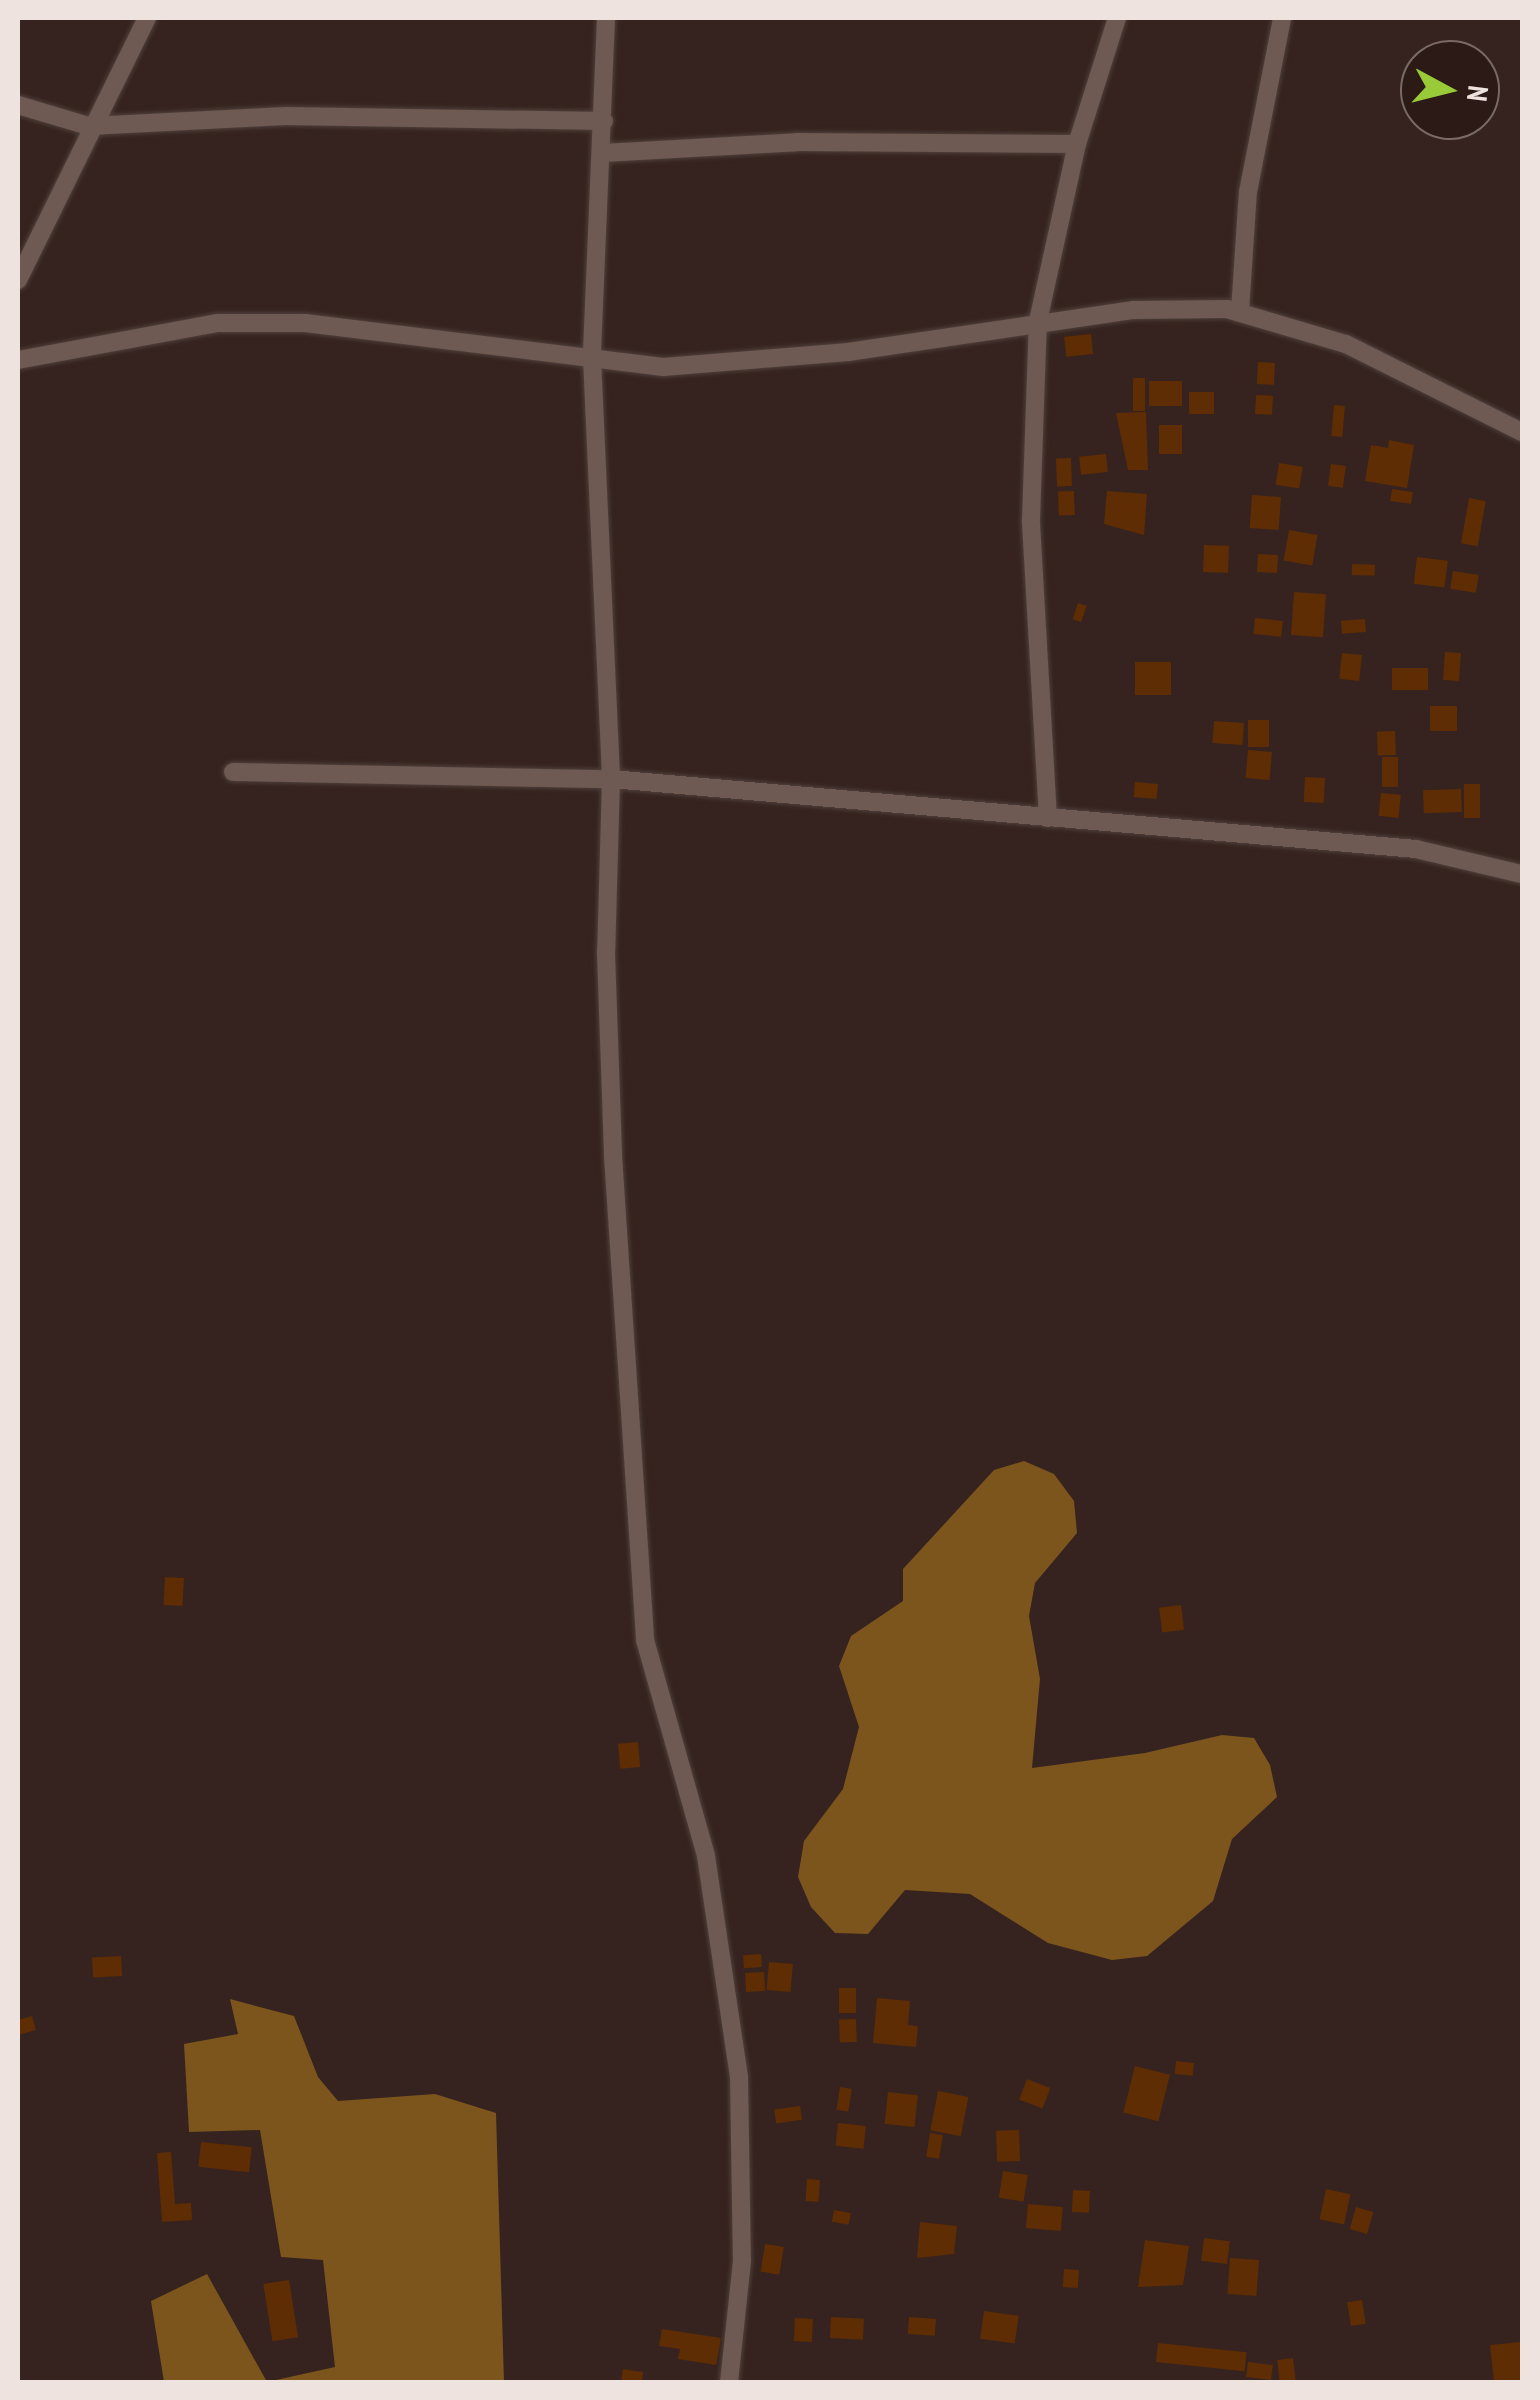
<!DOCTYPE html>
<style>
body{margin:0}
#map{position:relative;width:1540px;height:2400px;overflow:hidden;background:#36231f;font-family:"PT Sans Narrow",sans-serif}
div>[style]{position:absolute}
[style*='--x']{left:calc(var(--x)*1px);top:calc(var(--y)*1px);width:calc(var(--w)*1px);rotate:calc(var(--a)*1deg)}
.forest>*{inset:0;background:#7c551d}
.building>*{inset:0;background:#5e2d03;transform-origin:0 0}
.roads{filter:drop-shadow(0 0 2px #4f403c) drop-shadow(0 0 2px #4f403c)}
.street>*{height:18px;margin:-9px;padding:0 9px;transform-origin:9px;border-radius:9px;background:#6e5953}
span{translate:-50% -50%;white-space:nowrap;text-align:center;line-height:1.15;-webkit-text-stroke:8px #2b1a15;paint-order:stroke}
.frame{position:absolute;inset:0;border:20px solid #efe3df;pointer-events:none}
.north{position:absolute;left:1400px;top:40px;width:100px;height:100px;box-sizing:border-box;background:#2b1a15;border:2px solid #796a66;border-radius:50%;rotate:97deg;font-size:28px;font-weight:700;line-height:40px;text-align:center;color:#efe3df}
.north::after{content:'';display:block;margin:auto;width:35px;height:45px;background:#98cb37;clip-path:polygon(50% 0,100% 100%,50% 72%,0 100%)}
</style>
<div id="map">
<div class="forest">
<i style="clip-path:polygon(1024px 1461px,1054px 1474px,1074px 1501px,1077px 1533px,1035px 1583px,1029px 1616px,1040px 1679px,1032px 1768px,1145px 1753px,1222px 1735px,1254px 1738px,1270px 1765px,1277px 1797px,1232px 1839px,1213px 1901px,1147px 1956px,1112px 1960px,1048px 1943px,970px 1894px,905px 1890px,868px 1934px,835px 1933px,811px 1907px,798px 1877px,804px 1841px,843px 1789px,859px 1727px,839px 1666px,851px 1636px,903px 1601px,903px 1569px,994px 1470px)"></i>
<i style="clip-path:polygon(230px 1999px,294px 2016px,318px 2077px,338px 2101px,435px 2094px,496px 2113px,504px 2382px,164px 2382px,151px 2301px,207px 2274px,267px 2382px,335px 2367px,323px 2260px,281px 2257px,260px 2130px,189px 2132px,184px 2044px,238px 2034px)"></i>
</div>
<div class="building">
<i style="left:1091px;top:334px;width:20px;height:27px;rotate:84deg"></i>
<i style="left:1258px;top:362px;width:17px;height:22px;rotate:3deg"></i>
<i style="left:1133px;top:378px;width:12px;height:33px"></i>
<i style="left:1182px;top:381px;width:25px;height:33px;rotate:90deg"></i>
<i style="left:1189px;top:392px;width:25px;height:22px"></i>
<i style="left:1256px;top:395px;width:17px;height:19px;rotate:3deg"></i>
<i style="left:1334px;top:405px;width:11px;height:31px;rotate:5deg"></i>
<i style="clip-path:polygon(1146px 412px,1148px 470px,1128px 470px,1116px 413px)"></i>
<i style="left:1182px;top:425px;width:29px;height:23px;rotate:90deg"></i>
<i style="clip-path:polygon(1389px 440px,1414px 445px,1407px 488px,1365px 481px,1371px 445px,1388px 448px)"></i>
<i style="left:1106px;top:454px;width:18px;height:27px;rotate:84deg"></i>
<i style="left:1071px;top:458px;width:28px;height:15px;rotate:88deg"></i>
<i style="left:1279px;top:463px;width:24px;height:22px;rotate:9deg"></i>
<i style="left:1331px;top:464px;width:15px;height:22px;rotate:8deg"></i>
<i style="left:1392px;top:489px;width:21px;height:12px;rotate:8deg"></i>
<i style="left:1074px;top:491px;width:24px;height:16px;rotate:88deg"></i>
<i style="clip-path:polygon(1107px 491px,1147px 494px,1144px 535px,1104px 524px)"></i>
<i style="left:1252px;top:495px;width:29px;height:33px;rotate:4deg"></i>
<i style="left:1469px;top:498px;width:17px;height:46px;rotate:10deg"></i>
<i style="left:1289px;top:530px;width:29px;height:31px;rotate:10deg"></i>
<i style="left:1204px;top:545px;width:25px;height:27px;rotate:2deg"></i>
<i style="left:1258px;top:554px;width:20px;height:18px;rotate:3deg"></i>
<i style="left:1417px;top:557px;width:31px;height:27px;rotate:7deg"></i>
<i style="left:1352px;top:564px;width:23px;height:11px;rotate:2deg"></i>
<i style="left:1453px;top:571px;width:26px;height:18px;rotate:9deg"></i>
<i style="left:1294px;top:592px;width:32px;height:43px;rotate:4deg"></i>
<i style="left:1078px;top:603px;width:9px;height:17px;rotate:18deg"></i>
<i style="left:1255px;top:618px;width:28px;height:16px;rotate:6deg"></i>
<i style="left:1365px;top:619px;width:13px;height:24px;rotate:86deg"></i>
<i style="left:1445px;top:652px;width:16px;height:28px;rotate:4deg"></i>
<i style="left:1342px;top:653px;width:20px;height:26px;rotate:6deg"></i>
<i style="left:1171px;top:662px;width:33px;height:36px;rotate:90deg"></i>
<i style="left:1428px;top:668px;width:22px;height:36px;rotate:90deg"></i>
<i style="left:1430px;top:706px;width:27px;height:25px"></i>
<i style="left:1248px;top:720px;width:21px;height:27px"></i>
<i style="left:1214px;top:721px;width:30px;height:22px;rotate:4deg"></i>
<i style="left:1395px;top:731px;width:24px;height:18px;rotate:88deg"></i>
<i style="left:1248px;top:750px;width:24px;height:28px;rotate:5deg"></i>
<i style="left:1398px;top:757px;width:30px;height:16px;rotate:90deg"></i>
<i style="left:1305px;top:777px;width:20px;height:25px;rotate:3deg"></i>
<i style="left:1135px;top:782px;width:23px;height:15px;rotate:5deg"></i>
<i style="left:1464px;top:784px;width:16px;height:34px"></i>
<i style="left:1461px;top:789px;width:23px;height:38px;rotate:88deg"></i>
<i style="left:1381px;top:793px;width:20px;height:23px;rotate:6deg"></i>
<i style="left:165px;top:1577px;width:19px;height:28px;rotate:3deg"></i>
<i style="left:1181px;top:1605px;width:25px;height:22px;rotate:83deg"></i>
<i style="left:638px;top:1742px;width:25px;height:20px;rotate:85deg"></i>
<i style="left:761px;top:1954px;width:13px;height:18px;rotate:86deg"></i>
<i style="left:121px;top:1956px;width:20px;height:29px;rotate:87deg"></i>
<i style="left:769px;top:1962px;width:24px;height:28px;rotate:5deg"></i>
<i style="left:764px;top:1972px;width:19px;height:19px;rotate:87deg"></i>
<i style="left:839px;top:1988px;width:17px;height:25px"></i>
<i style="clip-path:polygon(877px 1998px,910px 2001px,908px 2025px,918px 2026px,916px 2047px,873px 2043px)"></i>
<i style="clip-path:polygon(32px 2016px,36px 2030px,18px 2035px,18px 2020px)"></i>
<i style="left:856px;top:2019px;width:23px;height:17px;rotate:88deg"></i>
<i style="left:1176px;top:2061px;width:18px;height:13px;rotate:6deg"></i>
<i style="left:1135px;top:2066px;width:36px;height:48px;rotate:14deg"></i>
<i style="left:1027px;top:2079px;width:25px;height:22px;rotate:21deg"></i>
<i style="left:840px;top:2087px;width:12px;height:23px;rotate:9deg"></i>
<i style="left:938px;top:2091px;width:31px;height:40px;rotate:11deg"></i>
<i style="left:888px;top:2092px;width:30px;height:32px;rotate:6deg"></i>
<i style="left:800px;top:2106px;width:14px;height:26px;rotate:82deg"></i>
<i style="left:838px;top:2123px;width:28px;height:23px;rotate:6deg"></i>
<i style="left:1019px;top:2130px;width:31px;height:23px;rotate:88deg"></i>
<i style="left:930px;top:2133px;width:13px;height:24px;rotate:9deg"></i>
<i style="left:201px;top:2142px;width:51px;height:25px;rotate:6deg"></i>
<i style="clip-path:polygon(171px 2152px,175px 2204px,191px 2203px,192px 2220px,162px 2222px,157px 2153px)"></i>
<i style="left:1003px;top:2171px;width:25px;height:27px;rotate:9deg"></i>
<i style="left:807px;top:2179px;width:13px;height:22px;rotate:4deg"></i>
<i style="left:1326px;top:2189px;width:25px;height:31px;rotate:12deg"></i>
<i style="left:1073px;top:2190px;width:17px;height:22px;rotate:3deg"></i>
<i style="left:1028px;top:2204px;width:35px;height:24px;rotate:5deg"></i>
<i style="left:1356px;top:2207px;width:18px;height:23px;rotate:16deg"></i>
<i style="left:834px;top:2210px;width:17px;height:12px;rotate:10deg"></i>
<i style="clip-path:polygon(920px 2222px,957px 2226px,954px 2254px,917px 2258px)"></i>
<i style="left:1204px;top:2238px;width:26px;height:23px;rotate:7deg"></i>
<i style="clip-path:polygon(1145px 2240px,1189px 2246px,1183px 2285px,1138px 2287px)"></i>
<i style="left:765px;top:2244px;width:19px;height:28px;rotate:9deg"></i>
<i style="left:1230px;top:2258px;width:29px;height:36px;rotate:4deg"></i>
<i style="left:1064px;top:2269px;width:15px;height:18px;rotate:4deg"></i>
<i style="left:289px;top:2280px;width:58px;height:26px;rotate:81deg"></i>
<i style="left:1362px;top:2300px;width:24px;height:15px;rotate:81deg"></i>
<i style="left:984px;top:2311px;width:35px;height:28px;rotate:8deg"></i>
<i style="left:831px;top:2317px;width:33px;height:21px;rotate:3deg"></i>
<i style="left:909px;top:2317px;width:27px;height:17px;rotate:4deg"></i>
<i style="left:795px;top:2318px;width:18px;height:23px;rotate:3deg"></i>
<i style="clip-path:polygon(662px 2329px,721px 2338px,716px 2365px,678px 2359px,680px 2349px,659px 2346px)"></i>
<i style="clip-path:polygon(1521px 2342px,1522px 2382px,1494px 2382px,1490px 2345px)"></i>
<i style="left:1158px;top:2343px;width:89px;height:19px;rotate:6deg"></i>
<i style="left:1293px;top:2358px;width:23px;height:16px;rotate:83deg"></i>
<i style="left:1248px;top:2362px;width:25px;height:15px;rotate:7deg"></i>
<i style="clip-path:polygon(623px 2369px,643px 2372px,642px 2382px,621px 2382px)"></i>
</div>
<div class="roads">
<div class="street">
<i style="--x:606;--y:18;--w:340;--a:92.4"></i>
<i style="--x:592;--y:358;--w:421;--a:87.4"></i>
<i style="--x:611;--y:779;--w:174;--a:91.6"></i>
<i style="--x:606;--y:953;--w:203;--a:88"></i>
<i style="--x:613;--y:1156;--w:485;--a:86.2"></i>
<i style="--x:645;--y:1640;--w:224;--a:74.2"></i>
<i style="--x:706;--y:1856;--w:223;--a:81.5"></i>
<i style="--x:739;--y:2077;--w:184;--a:89.1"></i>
<i style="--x:742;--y:2261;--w:122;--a:96.1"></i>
<i style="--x:18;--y:105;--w:74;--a:16.5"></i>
<i style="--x:89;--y:126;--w:197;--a:-2.9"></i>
<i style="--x:286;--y:116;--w:318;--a:0.9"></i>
<i style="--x:603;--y:153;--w:194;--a:-3.2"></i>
<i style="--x:797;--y:142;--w:280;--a:0.4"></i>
<i style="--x:18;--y:280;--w:292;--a:-63.8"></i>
<i style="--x:1240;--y:311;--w:119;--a:-86.2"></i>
<i style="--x:1248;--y:192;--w:177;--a:-78.9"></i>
<i style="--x:18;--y:360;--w:202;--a:-10.5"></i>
<i style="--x:217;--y:323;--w:88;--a:0"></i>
<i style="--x:305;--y:323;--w:361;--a:7"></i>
<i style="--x:663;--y:367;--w:186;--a:-4.6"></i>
<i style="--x:848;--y:352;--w:289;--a:-8.4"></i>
<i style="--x:1134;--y:310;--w:93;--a:-0.6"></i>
<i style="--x:1227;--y:309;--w:124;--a:16.4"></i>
<i style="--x:1346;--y:344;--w:197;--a:26.6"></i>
<i style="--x:233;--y:772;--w:378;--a:1.1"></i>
<i style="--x:611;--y:779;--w:808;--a:4.97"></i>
<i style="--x:1416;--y:849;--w:109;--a:13.3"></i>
<i style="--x:1048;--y:818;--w:299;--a:-93.3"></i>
<i style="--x:1031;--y:519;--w:198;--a:-88"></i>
<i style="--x:1038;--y:321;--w:181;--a:-77.6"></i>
<i style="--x:1077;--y:144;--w:132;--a:-72.4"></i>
</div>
</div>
<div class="frame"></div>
<div class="north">N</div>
</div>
